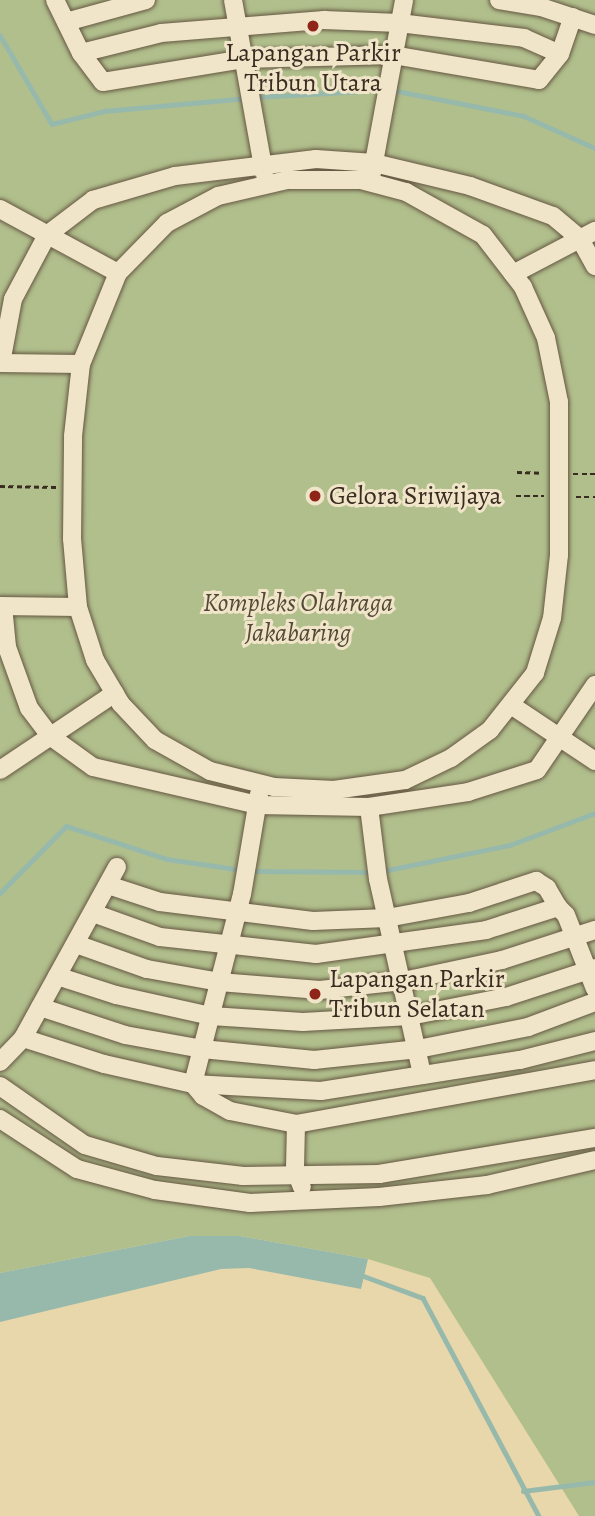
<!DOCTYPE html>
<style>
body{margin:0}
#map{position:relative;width:595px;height:1516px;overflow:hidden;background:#e8d7aa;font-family:Alegreya,serif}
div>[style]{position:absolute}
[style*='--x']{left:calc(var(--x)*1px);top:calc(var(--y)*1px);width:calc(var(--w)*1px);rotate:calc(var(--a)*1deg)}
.green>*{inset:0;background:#b1bf8c}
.water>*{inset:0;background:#97b9ac}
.stream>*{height:4.5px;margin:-2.25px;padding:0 2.25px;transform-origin:2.25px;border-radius:2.25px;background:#97b9ac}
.path>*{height:2.5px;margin-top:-1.25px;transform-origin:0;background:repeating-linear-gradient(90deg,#3b2c21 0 5px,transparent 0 8.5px)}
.roads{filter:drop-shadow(0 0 2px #665743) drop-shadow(0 0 2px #665743)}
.minor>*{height:18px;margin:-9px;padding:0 9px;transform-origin:9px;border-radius:9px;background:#f0e5c8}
.dots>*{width:19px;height:19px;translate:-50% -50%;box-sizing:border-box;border:4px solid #f0e5c8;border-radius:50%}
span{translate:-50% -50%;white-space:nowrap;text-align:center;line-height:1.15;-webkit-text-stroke:6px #f0e5c8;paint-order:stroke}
.poi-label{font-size:26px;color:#3b2c21}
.left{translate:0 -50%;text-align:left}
.park-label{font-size:26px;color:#534936;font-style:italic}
</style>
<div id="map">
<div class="green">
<i style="clip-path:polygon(0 0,595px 0,595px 1516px,579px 1516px,430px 1278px,368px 1259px,240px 1236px,189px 1236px,0 1273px)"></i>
</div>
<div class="water">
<i style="clip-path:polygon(189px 1236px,240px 1236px,368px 1259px,361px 1289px,249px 1268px,221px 1269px,0 1322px,0 1273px)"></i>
</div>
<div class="stream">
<i style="--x:0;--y:35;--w:103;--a:59.7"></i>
<i style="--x:52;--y:124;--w:54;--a:-14"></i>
<i style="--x:104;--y:111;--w:144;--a:-5.2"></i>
<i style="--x:392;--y:90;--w:135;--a:11.1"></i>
<i style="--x:524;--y:116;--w:78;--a:24.3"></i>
<i style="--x:256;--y:97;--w:127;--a:-3.2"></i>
<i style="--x:250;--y:871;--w:124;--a:0.5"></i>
<i style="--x:383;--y:871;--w:130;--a:-11.6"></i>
<i style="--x:510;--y:845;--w:91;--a:-20.6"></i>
<i style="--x:0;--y:893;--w:94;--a:-45.4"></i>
<i style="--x:66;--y:826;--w:106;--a:18.1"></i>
<i style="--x:167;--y:859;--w:76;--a:8.3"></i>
<i style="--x:361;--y:1275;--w:66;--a:20.4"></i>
<i style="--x:423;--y:1298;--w:247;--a:62"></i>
<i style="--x:523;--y:1491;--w:73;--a:-7.1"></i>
</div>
<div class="path">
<i style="--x:517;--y:472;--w:25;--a:2"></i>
<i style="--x:573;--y:474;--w:22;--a:0"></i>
<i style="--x:0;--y:486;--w:56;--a:1"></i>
<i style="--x:516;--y:496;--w:28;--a:0"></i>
<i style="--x:576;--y:497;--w:19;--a:0"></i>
</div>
<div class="roads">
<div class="minor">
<i style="--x:55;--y:0;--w:59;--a:63.9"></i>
<i style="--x:81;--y:53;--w:36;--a:53"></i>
<i style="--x:103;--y:82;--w:142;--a:-9.3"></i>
<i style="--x:243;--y:59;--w:150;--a:-1.5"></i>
<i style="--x:393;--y:55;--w:148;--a:9.7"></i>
<i style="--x:539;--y:80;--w:33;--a:-51"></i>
<i style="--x:560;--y:54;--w:39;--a:-71"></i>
<i style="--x:233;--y:0;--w:176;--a:79.8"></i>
<i style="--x:499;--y:0;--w:43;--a:9.5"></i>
<i style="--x:541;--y:7;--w:57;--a:18.4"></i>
<i style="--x:66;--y:22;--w:83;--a:-15.4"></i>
<i style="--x:81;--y:53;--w:82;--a:-14"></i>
<i style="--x:161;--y:33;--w:164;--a:-4.6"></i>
<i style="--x:324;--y:20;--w:75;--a:2.3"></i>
<i style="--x:399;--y:23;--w:126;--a:6.8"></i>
<i style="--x:524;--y:38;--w:39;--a:24"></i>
<i style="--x:372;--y:173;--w:176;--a:-79.5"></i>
<i style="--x:287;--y:180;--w:74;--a:0"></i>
<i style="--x:361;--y:180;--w:47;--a:14.9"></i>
<i style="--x:406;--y:192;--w:88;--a:29.2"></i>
<i style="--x:483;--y:235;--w:66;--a:52.4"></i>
<i style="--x:523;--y:287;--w:56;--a:65.7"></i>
<i style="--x:546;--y:338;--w:65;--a:78.5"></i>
<i style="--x:559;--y:402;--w:153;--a:90"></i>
<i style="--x:559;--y:555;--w:63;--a:96.3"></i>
<i style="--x:552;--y:618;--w:58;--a:107.2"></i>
<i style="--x:535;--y:673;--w:73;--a:128.3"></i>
<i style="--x:490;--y:730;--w:48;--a:144.3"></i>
<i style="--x:451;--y:758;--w:51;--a:154.4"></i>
<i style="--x:405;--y:780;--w:72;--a:172"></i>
<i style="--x:334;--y:790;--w:60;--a:-177.1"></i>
<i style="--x:274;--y:787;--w:66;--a:-166"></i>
<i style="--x:210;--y:771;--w:63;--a:-150.6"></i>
<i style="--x:155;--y:740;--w:50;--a:-133.4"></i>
<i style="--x:121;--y:704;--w:51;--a:-120.6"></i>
<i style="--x:95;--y:660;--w:56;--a:-107.8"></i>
<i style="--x:78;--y:607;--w:68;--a:-95"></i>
<i style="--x:72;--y:539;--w:103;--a:-89.4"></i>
<i style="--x:73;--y:436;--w:72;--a:-83.7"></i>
<i style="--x:81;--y:364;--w:98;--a:-67.9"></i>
<i style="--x:118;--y:273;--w:70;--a:-45.6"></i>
<i style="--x:167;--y:223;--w:58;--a:-27.9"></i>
<i style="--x:218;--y:196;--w:71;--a:-13.1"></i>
<i style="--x:0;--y:209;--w:134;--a:28.5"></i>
<i style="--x:513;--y:274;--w:93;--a:-27.7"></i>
<i style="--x:0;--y:363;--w:81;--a:0.7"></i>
<i style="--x:1;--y:363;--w:65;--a:-79.4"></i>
<i style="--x:13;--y:299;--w:72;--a:-62"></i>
<i style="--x:47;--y:235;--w:58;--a:-37.3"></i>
<i style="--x:93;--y:200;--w:85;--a:-16.3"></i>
<i style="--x:175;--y:176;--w:142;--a:-6.9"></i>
<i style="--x:316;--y:159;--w:58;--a:3.9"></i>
<i style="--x:374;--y:163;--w:99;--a:13.5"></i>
<i style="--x:470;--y:186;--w:88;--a:19.9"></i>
<i style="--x:553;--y:216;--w:35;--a:40"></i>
<i style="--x:580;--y:239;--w:31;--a:61"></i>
<i style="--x:0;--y:606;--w:78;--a:0.7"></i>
<i style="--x:3;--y:606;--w:41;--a:84.4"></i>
<i style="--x:7;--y:647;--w:65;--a:70.2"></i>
<i style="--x:29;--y:708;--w:35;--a:53"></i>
<i style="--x:50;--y:736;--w:53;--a:35.8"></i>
<i style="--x:93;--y:767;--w:168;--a:13"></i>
<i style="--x:257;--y:805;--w:112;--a:1"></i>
<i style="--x:369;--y:807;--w:100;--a:-8.6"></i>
<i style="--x:468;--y:792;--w:72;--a:-17.7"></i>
<i style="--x:537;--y:770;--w:103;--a:-55.7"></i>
<i style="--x:511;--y:705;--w:101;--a:33.7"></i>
<i style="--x:0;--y:770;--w:138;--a:-33.8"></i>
<i style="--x:259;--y:794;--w:101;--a:99.6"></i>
<i style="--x:242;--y:894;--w:196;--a:104.5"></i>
<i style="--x:193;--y:1084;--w:16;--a:50"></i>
<i style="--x:203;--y:1096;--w:31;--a:29"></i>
<i style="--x:230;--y:1111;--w:67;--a:11.1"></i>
<i style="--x:296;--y:1124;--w:304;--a:-10.2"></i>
<i style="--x:369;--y:807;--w:73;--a:82.9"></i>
<i style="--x:378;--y:879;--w:201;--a:77.3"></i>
<i style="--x:117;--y:867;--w:195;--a:118.8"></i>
<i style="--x:23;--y:1038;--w:85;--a:17.8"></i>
<i style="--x:104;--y:1064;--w:91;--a:12.7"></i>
<i style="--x:193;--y:1084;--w:128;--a:3.1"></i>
<i style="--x:321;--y:1091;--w:201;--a:-8.9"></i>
<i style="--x:520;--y:1060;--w:77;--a:-14.2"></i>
<i style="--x:108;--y:885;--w:55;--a:18.1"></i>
<i style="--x:160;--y:902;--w:154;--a:7.1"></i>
<i style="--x:313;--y:921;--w:74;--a:-2.3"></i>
<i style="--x:387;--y:918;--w:83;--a:-10.4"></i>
<i style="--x:469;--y:903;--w:71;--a:-18.2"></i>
<i style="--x:536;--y:881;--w:13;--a:32"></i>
<i style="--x:547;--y:888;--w:22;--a:60"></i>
<i style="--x:93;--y:913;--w:71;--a:19.7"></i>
<i style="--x:160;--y:937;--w:157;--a:6.2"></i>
<i style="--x:316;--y:954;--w:172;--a:-8"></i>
<i style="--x:486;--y:930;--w:76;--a:-17.7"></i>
<i style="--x:558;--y:907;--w:11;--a:45"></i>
<i style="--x:566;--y:915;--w:79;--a:68.6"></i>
<i style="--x:76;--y:944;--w:75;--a:19.4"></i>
<i style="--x:147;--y:969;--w:73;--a:10.2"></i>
<i style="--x:219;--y:982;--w:101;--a:4.5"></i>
<i style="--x:320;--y:990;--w:83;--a:-6.2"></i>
<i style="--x:403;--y:981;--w:101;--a:-12"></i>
<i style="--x:502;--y:960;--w:98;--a:-17.9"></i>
<i style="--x:57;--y:976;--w:62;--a:17.9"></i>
<i style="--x:116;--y:995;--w:97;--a:12.5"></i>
<i style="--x:211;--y:1016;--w:92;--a:3.7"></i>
<i style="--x:303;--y:1022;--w:107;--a:-3.2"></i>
<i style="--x:410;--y:1016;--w:98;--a:-11.2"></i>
<i style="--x:506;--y:997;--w:94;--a:-18"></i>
<i style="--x:40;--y:1007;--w:89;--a:18.2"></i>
<i style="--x:125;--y:1035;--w:78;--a:10.3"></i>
<i style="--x:202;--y:1049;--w:113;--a:5.6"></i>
<i style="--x:314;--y:1060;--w:105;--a:-6"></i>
<i style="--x:418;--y:1049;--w:112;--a:-11.3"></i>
<i style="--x:528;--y:1027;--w:72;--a:-20.5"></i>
<i style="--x:0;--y:1062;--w:33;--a:-46"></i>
<i style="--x:0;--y:1086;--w:103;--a:34.8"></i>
<i style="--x:85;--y:1145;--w:75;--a:16.3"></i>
<i style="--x:157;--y:1166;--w:87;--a:6.6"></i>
<i style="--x:243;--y:1176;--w:136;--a:-0.8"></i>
<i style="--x:379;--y:1174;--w:219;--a:-9.5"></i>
<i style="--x:0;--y:1119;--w:92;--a:33"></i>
<i style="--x:77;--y:1169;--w:81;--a:15.1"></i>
<i style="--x:155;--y:1190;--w:96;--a:7.8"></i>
<i style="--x:250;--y:1203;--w:129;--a:-2.7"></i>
<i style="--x:379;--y:1197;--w:109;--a:-6.3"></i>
<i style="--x:487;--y:1185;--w:111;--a:-13"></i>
<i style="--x:296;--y:1124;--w:45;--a:91.3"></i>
<i style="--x:295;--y:1169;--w:19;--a:69"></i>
</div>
</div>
<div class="dots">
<i style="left:313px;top:26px;background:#8f2418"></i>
<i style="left:315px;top:496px;background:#8f2418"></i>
<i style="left:315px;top:994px;background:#8f2418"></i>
</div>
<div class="poi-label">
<span style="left:313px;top:68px">Lapangan Parkir<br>Tribun Utara</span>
<span class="left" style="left:329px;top:496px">Gelora Sriwijaya</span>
<span class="left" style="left:329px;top:994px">Lapangan Parkir<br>Tribun Selatan</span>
</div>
<div class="park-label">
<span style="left:298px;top:618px">Kompleks Olahraga<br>Jakabaring</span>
</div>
</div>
